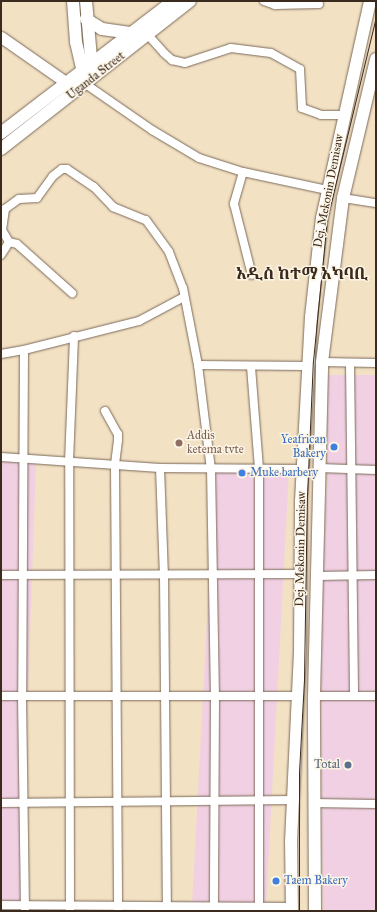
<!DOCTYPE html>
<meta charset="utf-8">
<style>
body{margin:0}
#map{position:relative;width:377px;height:912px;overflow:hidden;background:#f3e1c4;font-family:"IM FELL Great Primer","Noto Serif Ethiopic",serif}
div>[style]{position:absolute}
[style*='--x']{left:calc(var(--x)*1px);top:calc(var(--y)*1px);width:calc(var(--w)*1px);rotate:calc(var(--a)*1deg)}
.built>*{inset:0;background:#f1d0e3;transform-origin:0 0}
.roads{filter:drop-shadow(0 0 1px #7b6a58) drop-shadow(0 0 1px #7b6a58)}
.street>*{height:8px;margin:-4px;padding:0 4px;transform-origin:4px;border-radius:4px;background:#fff}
.secondary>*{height:11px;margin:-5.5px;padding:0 5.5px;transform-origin:5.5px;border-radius:5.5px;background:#fff}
.primary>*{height:12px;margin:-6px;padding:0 6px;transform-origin:6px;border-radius:6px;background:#fff}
.tram>*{height:1px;margin:-0.5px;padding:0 0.5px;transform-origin:0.5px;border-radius:0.5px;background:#3b2a1e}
.dots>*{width:11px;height:11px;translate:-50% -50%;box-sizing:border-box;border:2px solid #fcf5e5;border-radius:50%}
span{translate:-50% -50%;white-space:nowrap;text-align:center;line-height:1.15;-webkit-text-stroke:3px #fcf5e5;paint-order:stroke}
.street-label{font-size:12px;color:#3b2a1e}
.education-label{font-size:12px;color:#785e54}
.left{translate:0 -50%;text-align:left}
.shop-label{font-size:12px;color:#366cbe}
.right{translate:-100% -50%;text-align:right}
.service-label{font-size:12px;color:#4e5e75}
.district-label{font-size:16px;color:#3b2a1e;font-weight:700}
.frame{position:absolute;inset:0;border:2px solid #3b2a1e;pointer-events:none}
</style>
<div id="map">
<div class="built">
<i style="clip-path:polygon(326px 375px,376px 375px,376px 911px,323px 911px,320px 617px,327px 484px)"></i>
<i style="left:1px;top:462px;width:35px;height:449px;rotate:2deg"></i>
<i style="left:215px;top:467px;width:74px;height:444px;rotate:3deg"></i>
</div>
<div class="roads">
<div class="street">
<i style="--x:264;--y:1;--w:12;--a:20"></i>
<i style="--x:275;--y:5;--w:44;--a:-1.3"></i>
<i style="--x:148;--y:35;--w:24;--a:48"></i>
<i style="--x:164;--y:53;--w:11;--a:41"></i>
<i style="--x:172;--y:60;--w:13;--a:13"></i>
<i style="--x:185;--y:63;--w:48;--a:-18.1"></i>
<i style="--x:231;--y:48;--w:40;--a:7.1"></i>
<i style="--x:271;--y:53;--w:33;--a:29"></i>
<i style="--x:300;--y:69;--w:39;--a:87"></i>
<i style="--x:302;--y:108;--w:20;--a:20"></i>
<i style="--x:321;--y:115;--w:23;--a:0"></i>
<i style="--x:87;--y:85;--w:79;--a:34.7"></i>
<i style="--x:152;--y:130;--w:55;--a:30.8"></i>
<i style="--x:199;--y:158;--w:46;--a:17.7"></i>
<i style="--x:243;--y:172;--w:86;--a:12.1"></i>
<i style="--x:243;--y:172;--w:33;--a:106"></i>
<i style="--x:234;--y:204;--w:73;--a:75.8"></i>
<i style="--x:343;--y:198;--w:33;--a:9"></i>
<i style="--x:5;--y:209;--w:17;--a:-36"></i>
<i style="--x:19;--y:199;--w:18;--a:-3"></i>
<i style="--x:37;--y:198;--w:27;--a:-54"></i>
<i style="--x:53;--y:176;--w:11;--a:-38"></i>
<i style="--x:62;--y:169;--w:5;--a:0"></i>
<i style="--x:67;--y:169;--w:32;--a:34"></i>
<i style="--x:94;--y:187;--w:28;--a:46"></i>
<i style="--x:113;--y:207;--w:35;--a:22"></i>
<i style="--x:146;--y:220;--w:39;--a:54"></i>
<i style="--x:169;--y:252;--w:39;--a:69"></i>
<i style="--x:183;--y:288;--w:78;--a:79"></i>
<i style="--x:198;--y:365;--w:105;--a:82.9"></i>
<i style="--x:211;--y:469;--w:227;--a:89"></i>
<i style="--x:215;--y:696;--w:215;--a:90.3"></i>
<i style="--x:5;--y:209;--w:21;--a:98"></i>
<i style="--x:2;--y:230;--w:14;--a:60"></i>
<i style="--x:9;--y:242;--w:8;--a:14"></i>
<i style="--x:17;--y:244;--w:74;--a:41.7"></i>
<i style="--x:1;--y:255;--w:15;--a:-58"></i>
<i style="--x:24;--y:350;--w:346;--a:90.3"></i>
<i style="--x:22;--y:696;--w:215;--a:89.2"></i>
<i style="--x:1;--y:354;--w:23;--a:-10"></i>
<i style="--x:24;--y:350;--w:119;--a:-14.2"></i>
<i style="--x:139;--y:321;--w:51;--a:-28.1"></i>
<i style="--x:322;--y:362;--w:54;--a:1.1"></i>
<i style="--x:350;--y:363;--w:333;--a:89.3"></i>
<i style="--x:198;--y:365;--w:109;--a:0.5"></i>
<i style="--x:251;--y:367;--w:101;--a:85.5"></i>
<i style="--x:259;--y:468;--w:443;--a:90"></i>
<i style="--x:105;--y:411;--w:26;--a:61"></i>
<i style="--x:118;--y:434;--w:6;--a:90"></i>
<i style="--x:118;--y:440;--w:25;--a:97"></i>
<i style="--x:115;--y:465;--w:446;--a:89.6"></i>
<i style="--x:1;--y:457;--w:159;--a:4"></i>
<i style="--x:160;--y:468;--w:143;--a:0.4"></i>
<i style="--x:160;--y:468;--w:107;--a:87.9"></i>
<i style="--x:164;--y:575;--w:336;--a:89.5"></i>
<i style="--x:319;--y:468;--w:57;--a:2"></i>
<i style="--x:1;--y:575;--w:300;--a:-0.2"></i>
<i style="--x:317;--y:576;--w:59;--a:-1"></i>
<i style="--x:1;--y:696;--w:297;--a:0"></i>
<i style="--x:314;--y:696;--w:62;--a:0"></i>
<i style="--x:1;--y:803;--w:292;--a:-0.6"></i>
<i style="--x:313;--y:803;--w:63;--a:0.9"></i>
<i style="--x:1;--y:905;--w:291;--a:0.4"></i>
<i style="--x:70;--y:911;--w:449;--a:-90.1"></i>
<i style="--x:69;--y:462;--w:126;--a:-87.7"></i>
</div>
<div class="secondary">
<i style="--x:1;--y:37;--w:80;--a:34.9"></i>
</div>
<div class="primary">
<i style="--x:73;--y:1;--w:41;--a:85.8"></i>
<i style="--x:76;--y:42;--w:36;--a:77"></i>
<i style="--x:86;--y:1;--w:69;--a:85"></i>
<i style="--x:86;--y:19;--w:19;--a:32"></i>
<i style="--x:102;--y:29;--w:30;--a:8"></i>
<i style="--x:1;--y:133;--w:217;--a:-37.5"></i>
<i style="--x:1;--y:149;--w:240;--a:-38.1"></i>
<i style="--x:292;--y:911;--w:69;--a:-90.8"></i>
<i style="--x:291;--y:842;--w:192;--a:-87.3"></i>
<i style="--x:300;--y:650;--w:149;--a:-89.6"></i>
<i style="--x:301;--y:501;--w:184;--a:-86.9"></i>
<i style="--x:311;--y:317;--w:100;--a:-83.7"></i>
<i style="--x:322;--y:218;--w:222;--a:-77.5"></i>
<i style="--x:315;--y:911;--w:215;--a:-90.3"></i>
<i style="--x:314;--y:696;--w:334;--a:-88.6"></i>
<i style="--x:322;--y:362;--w:165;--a:-82.7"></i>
<i style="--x:343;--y:198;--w:143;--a:-76.6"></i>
</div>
</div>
<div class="tram">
<i style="--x:299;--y:911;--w:139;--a:-90"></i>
<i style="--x:299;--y:772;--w:93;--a:-86.9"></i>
<i style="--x:304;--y:679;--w:183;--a:-89.1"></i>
<i style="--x:307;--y:496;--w:135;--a:-87.5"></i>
<i style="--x:313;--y:361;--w:143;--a:-84.4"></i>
<i style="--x:327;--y:219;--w:209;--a:-76.4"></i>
</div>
<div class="dots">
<i style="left:179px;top:443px;background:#8d6e63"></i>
<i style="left:334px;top:447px;background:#3f7fe0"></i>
<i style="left:242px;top:473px;background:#3f7fe0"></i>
<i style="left:348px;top:765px;background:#5c6f8a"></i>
<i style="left:276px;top:881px;background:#3f7fe0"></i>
</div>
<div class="street-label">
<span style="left:96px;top:76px;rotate:-38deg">Uganda Street</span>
<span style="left:329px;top:191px;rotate:-79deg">Dej. Mekonin Demisaw</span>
<span style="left:301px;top:549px;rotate:-89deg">Dej. Mekonin Demisaw</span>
</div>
<div class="education-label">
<span class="left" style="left:187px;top:443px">Addis<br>ketema tvte</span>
</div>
<div class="shop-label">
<span class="right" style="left:326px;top:447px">Yeafrican<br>Bakery</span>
<span class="left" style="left:250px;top:473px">Muke barbery</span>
<span class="left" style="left:284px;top:881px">Taem Bakery</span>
</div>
<div class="service-label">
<span class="right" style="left:340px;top:765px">Total</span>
</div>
<div class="district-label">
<span style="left:302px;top:274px">አዲስ ከተማ አካባቢ</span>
</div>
<div class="frame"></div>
</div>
